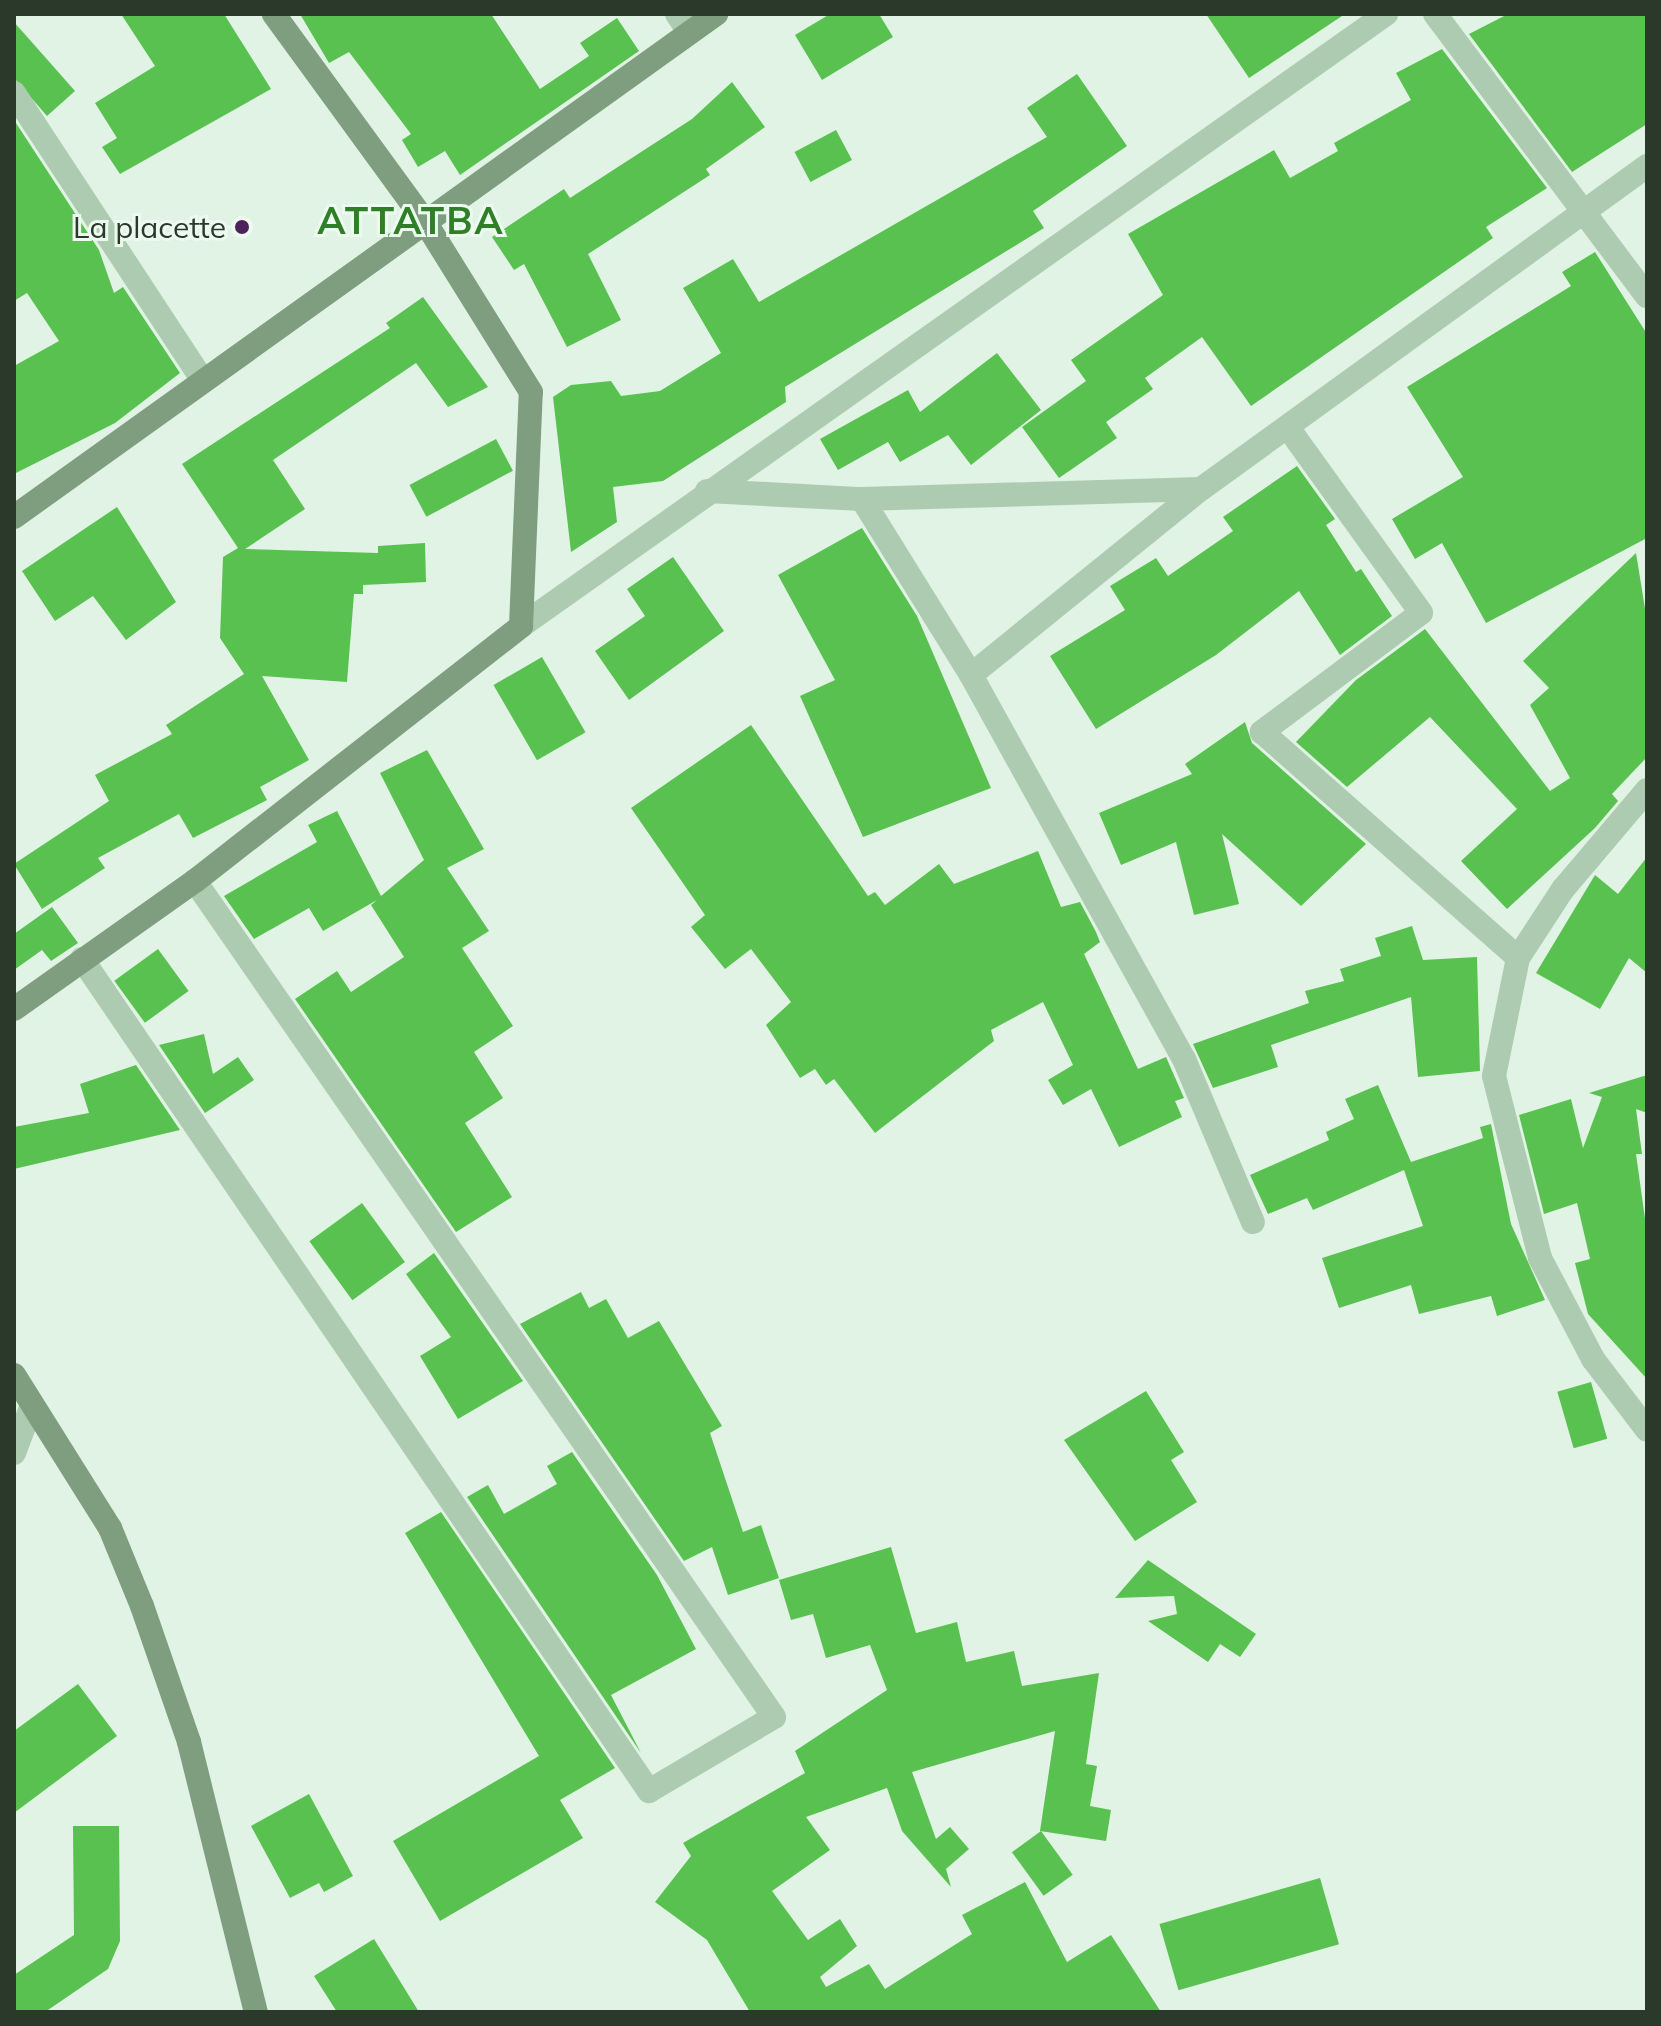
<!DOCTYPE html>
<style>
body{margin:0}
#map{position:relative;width:1661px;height:2026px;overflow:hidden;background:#e1f3e4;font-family:Mulish,sans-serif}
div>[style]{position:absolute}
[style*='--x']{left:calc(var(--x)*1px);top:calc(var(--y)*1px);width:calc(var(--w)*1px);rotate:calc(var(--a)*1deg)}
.building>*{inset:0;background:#59c150;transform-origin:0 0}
.street>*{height:24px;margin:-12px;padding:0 12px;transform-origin:12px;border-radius:12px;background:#adcbb1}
.secondary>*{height:24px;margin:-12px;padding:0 12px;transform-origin:12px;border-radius:12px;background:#7e9e7f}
.dots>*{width:22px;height:22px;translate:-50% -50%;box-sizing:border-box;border:4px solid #edfaf0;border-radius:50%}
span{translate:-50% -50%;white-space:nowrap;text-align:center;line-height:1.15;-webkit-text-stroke:6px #edfaf0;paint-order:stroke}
.poi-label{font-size:30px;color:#2b392b}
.right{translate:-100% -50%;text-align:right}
.district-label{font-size:38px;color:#2e7f26;font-weight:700;letter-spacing:2px}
.frame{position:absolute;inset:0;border:16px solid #2b392b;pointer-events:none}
</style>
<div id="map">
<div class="building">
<i style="clip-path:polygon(121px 14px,224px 14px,271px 89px,120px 174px,102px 147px,117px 138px,95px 103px,155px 66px)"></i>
<i style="clip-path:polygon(300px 14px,491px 14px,540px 89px,589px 56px,580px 43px,617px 18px,639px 51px,460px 175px,445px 151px,418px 167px,402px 140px,411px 134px,349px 52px,329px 63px)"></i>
<i style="clip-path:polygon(830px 14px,879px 14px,893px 37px,822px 80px,795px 35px)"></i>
<i style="clip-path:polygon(1206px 14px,1345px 14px,1249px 78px)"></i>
<i style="clip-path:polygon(1508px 14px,1647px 14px,1647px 124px,1572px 172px,1469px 34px)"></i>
<i style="clip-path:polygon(14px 22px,75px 91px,47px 116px,14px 78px)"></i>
<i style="clip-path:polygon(1442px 49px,1547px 188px,1486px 227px,1493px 238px,1251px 406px,1202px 337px,1145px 378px,1153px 389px,1106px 422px,1117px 438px,1059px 478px,1022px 427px,1086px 381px,1071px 360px,1163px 295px,1128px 234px,1274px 150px,1290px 178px,1338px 151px,1334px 143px,1411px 100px,1396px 73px)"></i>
<i style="clip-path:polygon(1077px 74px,1127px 146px,1033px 211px,1044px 228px,785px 387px,786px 402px,663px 481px,613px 487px,617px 522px,571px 552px,553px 397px,571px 385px,611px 381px,621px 396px,660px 391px,721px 353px,683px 288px,733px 259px,759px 302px,1047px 137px,1027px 108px)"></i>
<i style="clip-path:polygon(732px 82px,765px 127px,706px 169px,710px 175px,588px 254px,621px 320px,567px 347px,524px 264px,514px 270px,492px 237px,564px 189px,570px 198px,692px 119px)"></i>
<i style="clip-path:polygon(14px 120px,99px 250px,114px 293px,123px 287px,180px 373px,115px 423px,14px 474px,14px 366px,59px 341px,27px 293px,14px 301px)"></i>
<i style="left:836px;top:130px;width:34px;height:47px;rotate:62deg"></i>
<i style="clip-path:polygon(1595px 252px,1647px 334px,1647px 538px,1486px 623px,1442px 543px,1415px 559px,1392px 519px,1463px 477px,1407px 387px,1571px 286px,1562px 272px)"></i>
<i style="clip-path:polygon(423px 297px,488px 387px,448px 407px,416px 363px,273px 460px,305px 509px,245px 549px,378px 553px,378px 546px,425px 543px,426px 582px,363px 585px,363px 594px,354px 594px,347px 682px,262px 676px,309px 760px,260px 787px,267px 800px,193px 838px,179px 814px,98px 858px,105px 868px,42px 909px,14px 864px,109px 801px,95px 775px,172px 734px,166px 725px,244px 674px,220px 638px,223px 557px,238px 548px,182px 464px,390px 328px,386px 323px)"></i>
<i style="clip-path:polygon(997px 353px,1041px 410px,971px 465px,948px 435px,900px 462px,888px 442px,838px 470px,820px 439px,908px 390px,920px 412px)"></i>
<i style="left:496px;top:439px;width:36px;height:98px;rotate:62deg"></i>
<i style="clip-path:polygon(1297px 466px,1335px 519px,1326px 525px,1356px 572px,1361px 569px,1392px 616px,1340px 655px,1299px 591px,1216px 655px,1096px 729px,1050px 656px,1125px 610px,1110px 586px,1156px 558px,1168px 576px,1233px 531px,1223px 517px)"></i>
<i style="clip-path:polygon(117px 507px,176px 602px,126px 640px,93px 596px,55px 621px,22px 571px)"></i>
<i style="clip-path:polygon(862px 528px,917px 616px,991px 788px,863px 837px,800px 696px,835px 680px,778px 575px)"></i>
<i style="clip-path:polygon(1636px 553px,1647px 621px,1647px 757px,1612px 794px,1618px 801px,1595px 828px,1507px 909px,1461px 861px,1517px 809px,1430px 717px,1347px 787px,1296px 742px,1356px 680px,1425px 629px,1550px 791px,1570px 778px,1530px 705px,1549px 688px,1523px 661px)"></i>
<i style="clip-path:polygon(673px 557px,724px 631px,629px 700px,595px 651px,645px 616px,627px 589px)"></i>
<i style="left:542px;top:657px;width:87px;height:56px;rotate:60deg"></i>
<i style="clip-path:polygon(1245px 722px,1252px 743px,1366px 844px,1301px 906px,1222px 834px,1239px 904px,1194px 915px,1176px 842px,1121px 865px,1099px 813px,1192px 774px,1185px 764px)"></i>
<i style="clip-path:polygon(751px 725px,868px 896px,875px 892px,885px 905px,939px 864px,954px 884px,1038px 851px,1061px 907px,1080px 902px,1096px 932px,1100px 942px,1084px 954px,1138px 1069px,1166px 1057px,1184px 1098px,1175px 1101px,1182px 1117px,1119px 1147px,1091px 1089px,1063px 1105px,1048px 1080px,1073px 1065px,1043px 1002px,991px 1030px,994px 1041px,875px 1133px,834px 1079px,826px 1085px,815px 1069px,800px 1078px,766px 1025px,791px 1002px,751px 949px,725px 969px,691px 927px,705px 915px,631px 808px)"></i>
<i style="clip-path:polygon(427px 750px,484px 849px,447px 868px,489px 931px,462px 948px,513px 1026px,474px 1052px,503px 1098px,465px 1123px,512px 1197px,456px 1232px,295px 999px,337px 971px,351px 992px,404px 957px,371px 905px,377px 900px,323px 931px,309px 908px,254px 939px,224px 896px,317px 842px,308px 825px,337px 811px,381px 896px,424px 860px,380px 773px)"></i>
<i style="clip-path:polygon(1647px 857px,1647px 973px,1629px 958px,1600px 1009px,1536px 973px,1595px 875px,1618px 894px)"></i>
<i style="clip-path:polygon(52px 907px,78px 943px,51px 961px,42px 950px,14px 970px,14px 934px)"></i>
<i style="clip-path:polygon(1412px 926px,1423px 960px,1477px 957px,1480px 1071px,1418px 1077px,1411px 997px,1271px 1045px,1278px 1067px,1213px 1088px,1193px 1044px,1309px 1003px,1305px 991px,1344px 981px,1340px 969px,1381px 956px,1375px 938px)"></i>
<i style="left:158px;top:949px;width:52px;height:54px;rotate:54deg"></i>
<i style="clip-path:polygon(204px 1034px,213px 1074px,238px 1057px,254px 1080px,205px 1113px,159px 1045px)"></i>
<i style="clip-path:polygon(136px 1065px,180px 1130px,14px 1169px,14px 1127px,89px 1113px,80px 1084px)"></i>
<i style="clip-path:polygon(1647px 1075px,1647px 1113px,1636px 1109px,1642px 1154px,1636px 1154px,1647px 1233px,1647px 1379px,1588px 1314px,1575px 1263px,1590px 1259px,1577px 1203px,1544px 1214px,1519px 1115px,1571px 1099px,1583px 1148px,1602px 1097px,1589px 1093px)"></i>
<i style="clip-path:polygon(1378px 1085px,1411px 1162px,1483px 1138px,1480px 1127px,1491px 1124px,1511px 1224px,1545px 1300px,1497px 1316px,1491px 1296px,1419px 1314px,1411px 1285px,1339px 1308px,1322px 1258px,1423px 1226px,1404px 1170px,1313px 1210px,1307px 1198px,1268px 1214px,1250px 1175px,1329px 1140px,1326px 1132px,1354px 1119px,1345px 1099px)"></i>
<i style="left:362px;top:1203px;width:73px;height:65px;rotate:54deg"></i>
<i style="clip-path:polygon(434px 1253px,523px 1381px,458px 1419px,420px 1356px,451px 1337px,406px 1274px)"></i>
<i style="clip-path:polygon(581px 1292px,589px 1308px,606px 1299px,628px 1338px,659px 1321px,722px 1426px,710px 1433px,743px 1532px,761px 1525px,779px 1578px,728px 1595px,712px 1547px,684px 1561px,520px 1324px)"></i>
<i style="left:1591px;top:1382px;width:59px;height:35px;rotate:74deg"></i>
<i style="clip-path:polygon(1146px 1391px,1184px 1452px,1171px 1460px,1197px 1502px,1135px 1541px,1064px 1440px)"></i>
<i style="clip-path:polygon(572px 1452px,657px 1575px,696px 1649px,611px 1695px,641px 1753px,467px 1497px,488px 1485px,504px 1514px,557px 1484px,547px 1466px)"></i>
<i style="clip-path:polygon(441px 1512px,615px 1768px,560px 1800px,583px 1838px,440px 1921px,393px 1841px,539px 1756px,405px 1533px)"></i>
<i style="clip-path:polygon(891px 1547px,916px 1633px,957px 1622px,966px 1662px,1014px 1651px,1022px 1686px,1099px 1673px,1086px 1764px,1097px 1766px,1090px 1806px,1111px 1810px,1106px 1841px,1040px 1831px,1055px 1731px,912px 1772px,936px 1839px,950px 1827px,969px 1849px,946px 1869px,951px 1887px,902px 1831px,887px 1788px,806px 1817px,830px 1850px,772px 1891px,808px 1940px,840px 1919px,857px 1946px,820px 1977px,826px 1987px,869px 1964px,885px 1989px,972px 1934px,962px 1915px,1025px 1882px,1067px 1962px,1111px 1935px,1161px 2012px,750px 2012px,707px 1940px,655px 1902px,691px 1856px,683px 1843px,805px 1773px,795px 1751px,887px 1690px,870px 1645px,826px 1658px,813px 1614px,791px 1620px,779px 1580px)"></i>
<i style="clip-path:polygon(1148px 1560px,1256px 1634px,1240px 1657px,1220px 1644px,1208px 1662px,1148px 1621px,1177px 1614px,1174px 1596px,1115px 1598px)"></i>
<i style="clip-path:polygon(78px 1684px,117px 1736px,14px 1813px,14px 1731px)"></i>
<i style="clip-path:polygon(309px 1794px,353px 1876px,324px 1892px,319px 1883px,290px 1898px,251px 1826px)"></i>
<i style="clip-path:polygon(73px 1826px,119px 1826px,120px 1941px,108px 1969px,45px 2012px,14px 2012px,14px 1975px,74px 1935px)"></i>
<i style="left:1041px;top:1831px;width:54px;height:36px;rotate:54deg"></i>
<i style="left:1320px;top:1878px;width:69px;height:167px;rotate:74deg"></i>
<i style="clip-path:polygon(374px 1939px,419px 2012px,337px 2012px,314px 1976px)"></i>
</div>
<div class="street">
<i style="--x:677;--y:14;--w:22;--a:56"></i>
<i style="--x:1435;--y:14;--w:353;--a:53.1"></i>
<i style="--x:14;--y:93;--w:344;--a:56.7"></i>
<i style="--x:1289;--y:429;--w:226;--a:54.3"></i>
<i style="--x:1421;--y:613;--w:199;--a:143.2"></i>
<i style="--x:1262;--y:732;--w:341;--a:41.4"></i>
<i style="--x:707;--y:491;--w:155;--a:3"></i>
<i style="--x:862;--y:499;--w:339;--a:-1.7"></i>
<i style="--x:1201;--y:489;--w:551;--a:-35.91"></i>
<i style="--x:862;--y:499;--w:207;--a:58.2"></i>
<i style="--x:971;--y:675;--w:296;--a:-39"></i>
<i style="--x:521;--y:626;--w:1060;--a:-35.28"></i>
<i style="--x:971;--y:675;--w:439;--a:61"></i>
<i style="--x:1184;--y:1059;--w:177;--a:67.1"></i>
<i style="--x:1647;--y:790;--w:130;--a:130.3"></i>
<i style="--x:1563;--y:889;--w:82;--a:123.1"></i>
<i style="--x:1518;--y:958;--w:120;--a:101.5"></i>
<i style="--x:1494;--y:1076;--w:188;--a:75.8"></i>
<i style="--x:1540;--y:1258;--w:114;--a:62.3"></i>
<i style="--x:1593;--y:1359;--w:89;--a:52.7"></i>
<i style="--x:82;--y:959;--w:1007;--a:55.73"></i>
<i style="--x:649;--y:1791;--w:145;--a:-30.6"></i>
<i style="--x:774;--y:1717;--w:1017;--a:-124.71"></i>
<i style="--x:14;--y:1453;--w:51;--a:-69.4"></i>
</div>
<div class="secondary">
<i style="--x:14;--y:517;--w:864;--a:-35.62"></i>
<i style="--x:14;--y:1009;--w:222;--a:-35.3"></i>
<i style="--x:195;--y:881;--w:414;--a:-38"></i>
<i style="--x:521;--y:626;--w:234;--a:-87.6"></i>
<i style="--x:531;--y:392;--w:203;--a:-121.9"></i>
<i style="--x:424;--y:220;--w:255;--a:-126.1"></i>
<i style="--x:14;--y:1375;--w:181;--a:57.9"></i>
<i style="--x:110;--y:1528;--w:84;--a:67.7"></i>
<i style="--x:142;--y:1606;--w:144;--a:70.9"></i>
<i style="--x:189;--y:1742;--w:278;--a:76.1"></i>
</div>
<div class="dots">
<i style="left:242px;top:227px;background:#4b2259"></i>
</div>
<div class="poi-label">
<span class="right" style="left:226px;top:227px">La placette</span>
</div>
<div class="district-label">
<span style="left:411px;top:221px">ATTATBA</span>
</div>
<div class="frame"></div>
</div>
